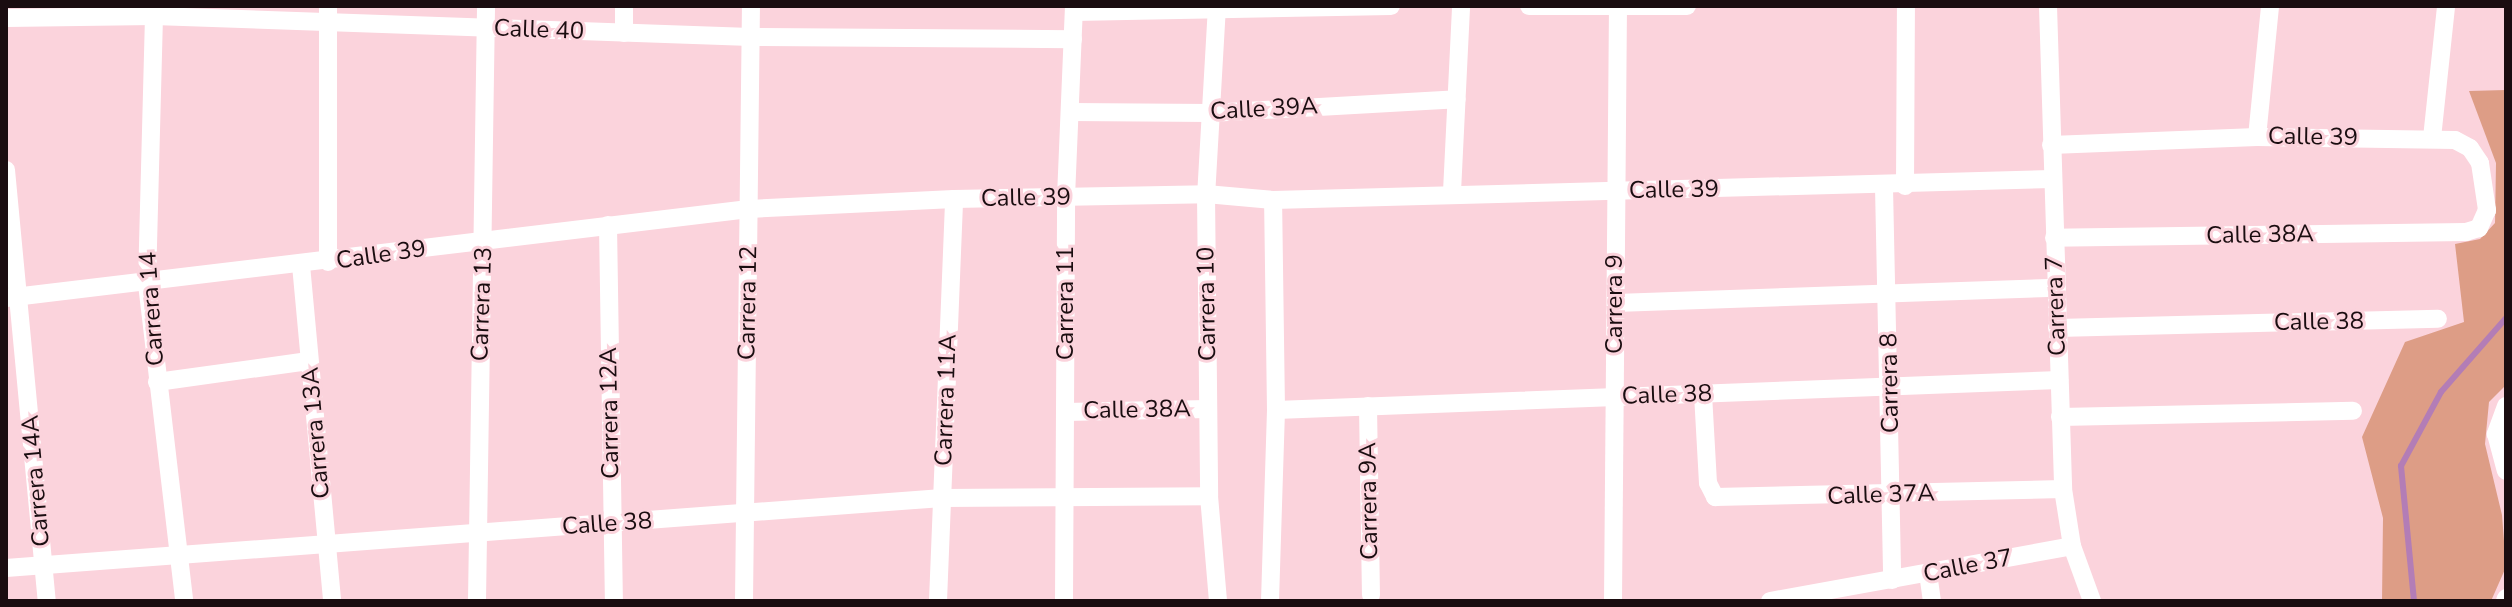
<!DOCTYPE html>
<style>
body{margin:0}
#map{position:relative;width:2512px;height:607px;overflow:hidden;background:#fbd3dc;font-family:"Nunito Sans",sans-serif}
div>[style]{position:absolute}
[style*='--x']{left:calc(var(--x)*1px);top:calc(var(--y)*1px);width:calc(var(--w)*1px);rotate:calc(var(--a)*1deg)}
.green>*{inset:0;background:#dd9d86}
.stream>*{height:6px;margin:-3px;padding:0 3px;transform-origin:3px;border-radius:3px;background:#b37db6}
.minor>*{height:18px;margin:-9px;padding:0 9px;transform-origin:9px;border-radius:9px;background:#fff}
span{translate:-50% -50%;white-space:nowrap;text-align:center;line-height:1.15;-webkit-text-stroke:6px #fbd3dc;paint-order:stroke}
.street-label{font-size:24px;color:#1a0d10}
.frame{position:absolute;inset:0;border:8px solid #1a0d10;pointer-events:none}
</style>
<div id="map">
<div class="green">
<i style="clip-path:polygon(2506px 90px,2506px 385px,2489px 402px,2485px 444px,2502px 515px,2506px 567px,2491px 601px,2382px 601px,2383px 518px,2362px 437px,2405px 342px,2464px 322px,2455px 244px,2480px 239px,2495px 223px,2496px 163px,2469px 91px)"></i>
</div>
<div class="stream">
<i style="--x:2414;--y:601;--w:136;--a:-95.5"></i>
<i style="--x:2401;--y:466;--w:84;--a:-61.6"></i>
<i style="--x:2441;--y:392;--w:98;--a:-48.7"></i>
</div>
<div class="minor">
<i style="--x:1217;--y:6;--w:188;--a:93.3"></i>
<i style="--x:1206;--y:194;--w:302;--a:89.4"></i>
<i style="--x:1209;--y:496;--w:105;--a:85.1"></i>
<i style="--x:1529;--y:6;--w:158;--a:0"></i>
<i style="--x:2048;--y:6;--w:483;--a:88.2"></i>
<i style="--x:2063;--y:489;--w:58;--a:81"></i>
<i style="--x:2072;--y:546;--w:59;--a:70"></i>
<i style="--x:1074;--y:12;--w:317;--a:-1.1"></i>
<i style="--x:154;--y:16;--w:268;--a:91.5"></i>
<i style="--x:147;--y:284;--w:319;--a:83.3"></i>
<i style="--x:6;--y:18;--w:148;--a:-0.8"></i>
<i style="--x:154;--y:16;--w:597;--a:2.01"></i>
<i style="--x:751;--y:37;--w:322;--a:0.4"></i>
<i style="--x:624;--y:33;--w:27;--a:-90"></i>
<i style="--x:1071;--y:112;--w:139;--a:0.4"></i>
<i style="--x:1210;--y:113;--w:247;--a:-3.2"></i>
<i style="--x:2257;--y:137;--w:132;--a:-84.3"></i>
<i style="--x:2432;--y:138;--w:133;--a:-83.9"></i>
<i style="--x:2051;--y:145;--w:206;--a:-2.2"></i>
<i style="--x:2257;--y:137;--w:198;--a:0.9"></i>
<i style="--x:2455;--y:140;--w:17;--a:28"></i>
<i style="--x:2470;--y:148;--w:18;--a:56"></i>
<i style="--x:2480;--y:163;--w:48;--a:81.5"></i>
<i style="--x:2487;--y:210;--w:20;--a:114"></i>
<i style="--x:2479;--y:228;--w:14;--a:163"></i>
<i style="--x:2466;--y:232;--w:412;--a:179.2"></i>
<i style="--x:6;--y:170;--w:433;--a:84.6"></i>
<i style="--x:1905;--y:186;--w:180;--a:-89.7"></i>
<i style="--x:1884;--y:187;--w:393;--a:88.8"></i>
<i style="--x:1452;--y:192;--w:186;--a:-87.2"></i>
<i style="--x:608;--y:225;--w:376;--a:89.1"></i>
<i style="--x:328;--y:262;--w:256;--a:-90"></i>
<i style="--x:301;--y:265;--w:337;--a:84.7"></i>
<i style="--x:6;--y:298;--w:748;--a:-6.83"></i>
<i style="--x:749;--y:209;--w:205;--a:-2.8"></i>
<i style="--x:954;--y:199;--w:252;--a:-1.1"></i>
<i style="--x:1206;--y:194;--w:67;--a:5.1"></i>
<i style="--x:1273;--y:200;--w:779;--a:-1.54"></i>
<i style="--x:1616;--y:303;--w:440;--a:-2"></i>
<i style="--x:2057;--y:328;--w:381;--a:-1.4"></i>
<i style="--x:157;--y:382;--w:153;--a:-7.9"></i>
<i style="--x:1703;--y:394;--w:89;--a:86.8"></i>
<i style="--x:1708;--y:483;--w:16;--a:63"></i>
<i style="--x:1715;--y:497;--w:348;--a:-1.3"></i>
<i style="--x:1368;--y:406;--w:189;--a:89.1"></i>
<i style="--x:2506;--y:406;--w:30;--a:110"></i>
<i style="--x:2496;--y:434;--w:38;--a:75"></i>
<i style="--x:1276;--y:410;--w:784;--a:-2.19"></i>
<i style="--x:1066;--y:412;--w:141;--a:-1.2"></i>
<i style="--x:2060;--y:417;--w:293;--a:-1.2"></i>
<i style="--x:6;--y:568;--w:939;--a:-4.28"></i>
<i style="--x:942;--y:498;--w:267;--a:-0.4"></i>
<i style="--x:1928;--y:573;--w:28;--a:82"></i>
<i style="--x:477;--y:601;--w:595;--a:-89.13"></i>
<i style="--x:744;--y:601;--w:595;--a:-89.33"></i>
<i style="--x:938;--y:601;--w:402;--a:-87.7"></i>
<i style="--x:1064;--y:601;--w:404;--a:-89.7"></i>
<i style="--x:1066;--y:197;--w:191;--a:-87.6"></i>
<i style="--x:1270;--y:601;--w:191;--a:-88.2"></i>
<i style="--x:1276;--y:410;--w:210;--a:-90.8"></i>
<i style="--x:1613;--y:601;--w:595;--a:-89.52"></i>
<i style="--x:1770;--y:601;--w:307;--a:-10.3"></i>
<i style="--x:2505;--y:601;--w:3;--a:-72"></i>
</div>
<div class="street-label">
<span style="left:539px;top:30px;rotate:2deg">Calle 40</span>
<span style="left:1264px;top:109px;rotate:-3deg">Calle 39A</span>
<span style="left:2313px;top:137px;rotate:1deg">Calle 39</span>
<span style="left:1674px;top:190px;rotate:-1deg">Calle 39</span>
<span style="left:1026px;top:198px;rotate:-1deg">Calle 39</span>
<span style="left:2260px;top:235px;rotate:-1deg">Calle 38A</span>
<span style="left:381px;top:255px;rotate:-8deg">Calle 39</span>
<span style="left:748px;top:303px;rotate:-89deg">Carrera 12</span>
<span style="left:1066px;top:303px;rotate:-90deg">Carrera 11</span>
<span style="left:482px;top:304px;rotate:-88deg">Carrera 13</span>
<span style="left:1207px;top:304px;rotate:-91deg">Carrera 10</span>
<span style="left:1615px;top:304px;rotate:-90deg">Carrera 9</span>
<span style="left:2056px;top:306px;rotate:-92deg">Carrera 7</span>
<span style="left:152px;top:309px;rotate:-94deg">Carrera 14</span>
<span style="left:2319px;top:322px;rotate:-1deg">Calle 38</span>
<span style="left:1890px;top:383px;rotate:-91deg">Carrera 8</span>
<span style="left:1667px;top:395px;rotate:-2deg">Calle 38</span>
<span style="left:946px;top:400px;rotate:-88deg">Carrera 11A</span>
<span style="left:1137px;top:410px;rotate:-1deg">Calle 38A</span>
<span style="left:610px;top:413px;rotate:-91deg">Carrera 12A</span>
<span style="left:316px;top:433px;rotate:-95deg">Carrera 13A</span>
<span style="left:36px;top:481px;rotate:-95deg">Carrera 14A</span>
<span style="left:1881px;top:495px;rotate:-2deg">Calle 37A</span>
<span style="left:1369px;top:501px;rotate:-91deg">Carrera 9A</span>
<span style="left:607px;top:524px;rotate:-4deg">Calle 38</span>
<span style="left:1968px;top:566px;rotate:-11deg">Calle 37</span>
</div>
<div class="frame"></div>
</div>
